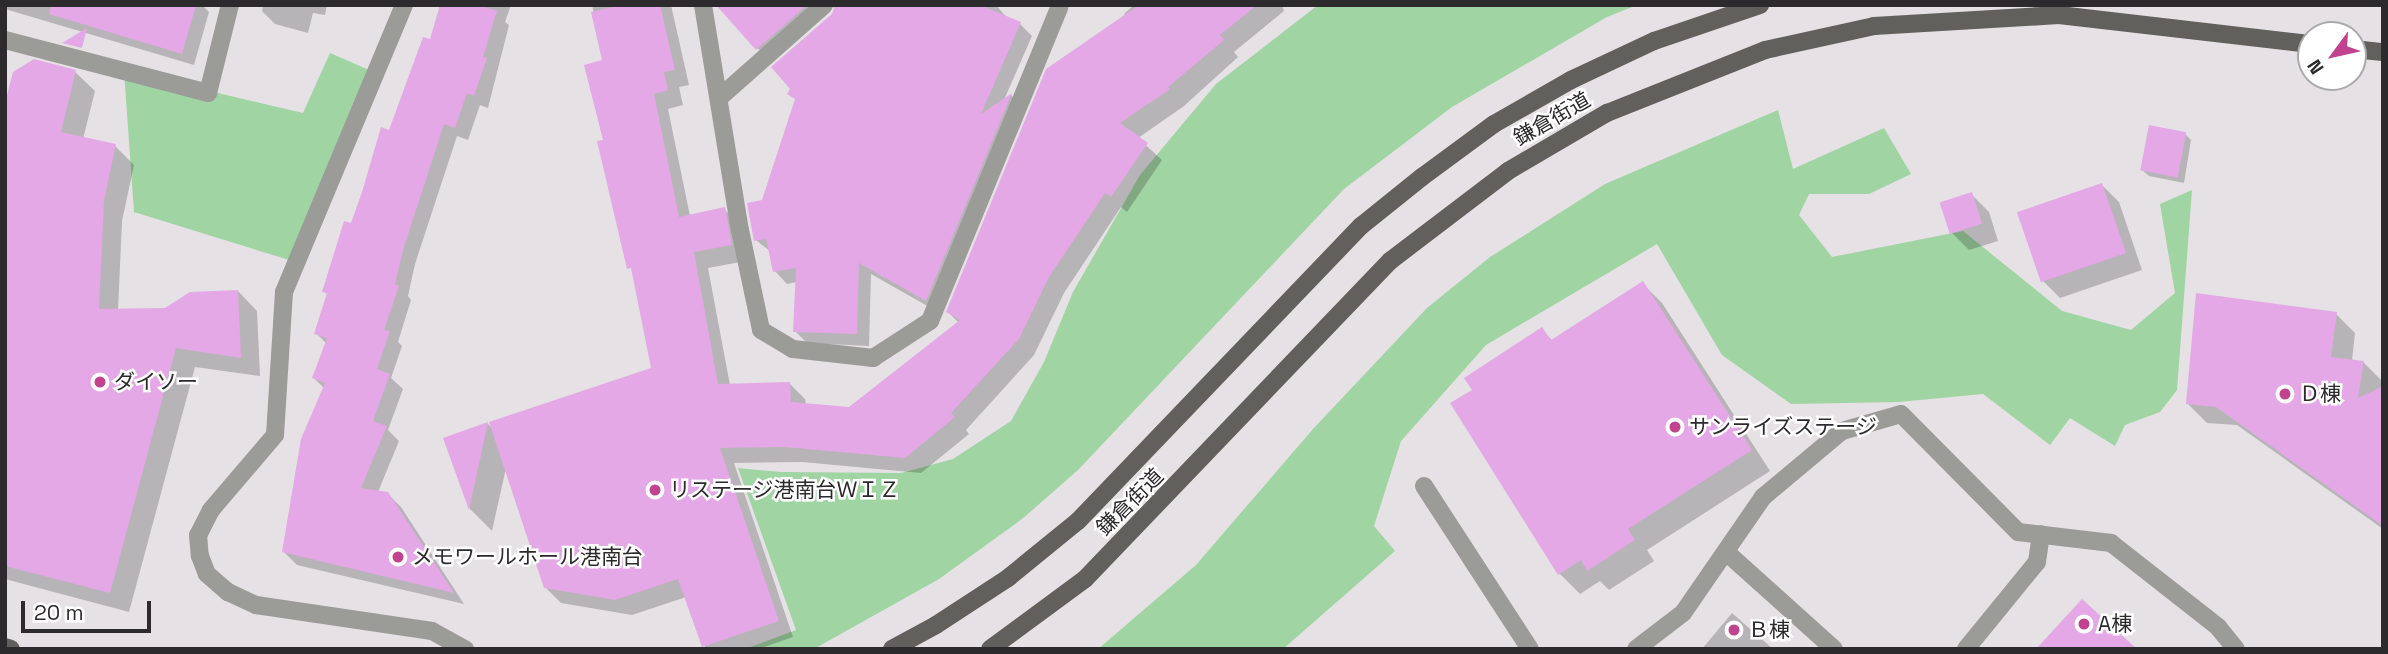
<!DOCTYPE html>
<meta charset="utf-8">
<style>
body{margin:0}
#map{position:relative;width:2388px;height:654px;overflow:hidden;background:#e5e1e5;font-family:"Space Grotesk","Noto Sans JP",sans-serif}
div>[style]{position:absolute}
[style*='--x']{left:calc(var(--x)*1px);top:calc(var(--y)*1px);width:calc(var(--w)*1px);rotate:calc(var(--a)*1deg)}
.green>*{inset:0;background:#a0d4a3}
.shadow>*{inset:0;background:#0003}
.building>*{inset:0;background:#e3a8e5;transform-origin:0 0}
.service>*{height:18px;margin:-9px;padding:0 9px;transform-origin:9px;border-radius:9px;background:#9b9b98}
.minor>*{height:18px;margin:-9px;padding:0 9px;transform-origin:9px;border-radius:9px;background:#9b9b98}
.primary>*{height:18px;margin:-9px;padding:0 9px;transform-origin:9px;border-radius:9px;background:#61605c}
.dots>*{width:19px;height:19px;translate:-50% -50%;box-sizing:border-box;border:4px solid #fff;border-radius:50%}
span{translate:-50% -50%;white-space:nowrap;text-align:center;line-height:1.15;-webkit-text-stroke:5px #fff;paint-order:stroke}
.street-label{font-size:21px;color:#2c2a2c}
.poi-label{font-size:21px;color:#2c2a2c}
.left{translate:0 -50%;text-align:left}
.frame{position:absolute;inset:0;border:7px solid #2c2a2c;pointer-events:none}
.north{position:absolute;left:2297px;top:21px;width:70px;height:70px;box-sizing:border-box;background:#fff;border:2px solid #abaaab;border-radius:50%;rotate:237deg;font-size:19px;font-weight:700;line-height:28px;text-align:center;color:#2c2a2c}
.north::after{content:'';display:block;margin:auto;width:24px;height:32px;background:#c1428e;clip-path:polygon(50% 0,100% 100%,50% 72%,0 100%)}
.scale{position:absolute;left:21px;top:601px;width:130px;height:32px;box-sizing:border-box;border:4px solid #2c2a2c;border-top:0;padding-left:9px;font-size:21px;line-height:24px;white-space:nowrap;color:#2c2a2c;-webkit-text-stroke:5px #fff;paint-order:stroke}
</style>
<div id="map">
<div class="green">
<i style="clip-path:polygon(1318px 5px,1637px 5px,1607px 17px,1452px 107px,1344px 189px,1078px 470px,1022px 519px,939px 579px,814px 649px,745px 649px,796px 630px,738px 468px,781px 472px,901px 473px,953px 459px,1011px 421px,1044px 362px,1073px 292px,1140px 175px,1216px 84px)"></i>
<i style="clip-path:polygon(330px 53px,376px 73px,289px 260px,134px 212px,124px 71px,303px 113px)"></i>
<i style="clip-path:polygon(1778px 110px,1793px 169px,1884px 128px,1911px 174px,1869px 194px,1809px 194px,1799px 215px,1832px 257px,1963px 231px,2062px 311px,2131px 330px,2175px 293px,2160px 204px,2192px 190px,2177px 390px,2160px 412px,2125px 425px,2115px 446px,2070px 418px,2050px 445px,1983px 394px,1899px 402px,1791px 404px,1722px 355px,1657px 244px,1486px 345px,1401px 441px,1374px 526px,1395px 551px,1283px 649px,1098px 649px,1196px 565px,1313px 429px,1427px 308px,1490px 257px,1605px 184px)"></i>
</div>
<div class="shadow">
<i style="clip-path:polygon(5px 5px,202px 5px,209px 12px,194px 65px,5px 9px)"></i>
<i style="clip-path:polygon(263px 5px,327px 5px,325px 15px,313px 13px,308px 33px,275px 24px,262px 11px)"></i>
<i style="clip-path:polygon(442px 5px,511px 5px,505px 22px,509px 25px,488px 108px,480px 105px,468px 140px,457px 136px,415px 264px,408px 296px,411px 300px,398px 342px,402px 346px,391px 378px,403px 389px,388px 430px,399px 441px,378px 492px,388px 494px,401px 507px,464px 604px,297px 565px,284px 552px,325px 389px,314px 378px,327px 344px,316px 333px,328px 295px,324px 291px,431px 41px)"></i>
<i style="clip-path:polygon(592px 5px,671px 5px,689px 85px,679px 87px,683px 105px,668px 109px,690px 216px,724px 209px,740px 225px,746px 261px,708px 268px,730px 385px,790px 384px,805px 399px,806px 405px,850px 409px,959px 323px,948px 312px,1126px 16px,1124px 14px,1134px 5px,1282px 5px,1284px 11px,1234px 52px,1238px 57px,1184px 106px,1138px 138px,1162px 160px,1127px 212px,1121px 207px,1064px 293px,1034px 355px,966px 430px,969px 434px,921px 473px,802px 462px,734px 463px,793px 637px,758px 649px,706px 649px,686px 597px,632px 615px,561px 603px,545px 587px,506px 468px,492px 531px,470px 509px,446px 439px,488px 424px,493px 429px,653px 369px,605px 141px,604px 62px)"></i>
<i style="clip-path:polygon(720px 5px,996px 5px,1008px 19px,1020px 24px,1032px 36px,1004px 100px,1011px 95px,1023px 107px,938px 312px,871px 274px,869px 346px,807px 343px,795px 331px,797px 282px,787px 284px,775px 271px,771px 252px,756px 240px,836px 7px,830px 8px,769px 61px)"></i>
<i style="clip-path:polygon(75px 72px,95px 91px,83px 139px,115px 146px,134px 165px,122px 221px,118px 311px,166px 310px,238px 291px,257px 311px,260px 376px,195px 367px,129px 612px,5px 579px,5px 189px)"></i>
<i style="clip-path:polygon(2185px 134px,2191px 140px,2184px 183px,2149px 176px,2142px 170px)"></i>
<i style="clip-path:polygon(2102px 185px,2119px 202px,2142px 270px,2060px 298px,2043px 281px)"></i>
<i style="clip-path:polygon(1971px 194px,1989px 212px,1998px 241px,1969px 250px,1952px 233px)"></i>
<i style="clip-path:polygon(1642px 283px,1662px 303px,1770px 471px,1647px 550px,1654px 561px,1609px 590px,1600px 581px,1580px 594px,1560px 574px,1453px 404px,1475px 390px,1542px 330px,1553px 341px)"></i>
<i style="clip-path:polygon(2336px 314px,2355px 333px,2352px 361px,2363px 362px,2382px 381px,2383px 529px,2237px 425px,2207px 423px,2188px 404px)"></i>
<i style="clip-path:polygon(1732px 613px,1773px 649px,1702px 649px)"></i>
</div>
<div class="building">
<i style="clip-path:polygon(51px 5px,196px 5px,182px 54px,49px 14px)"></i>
<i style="clip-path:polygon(440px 5px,479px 5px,497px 11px,483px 57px,487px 58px,474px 96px,467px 93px,455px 128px,444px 124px,403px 250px,395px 284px,399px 286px,384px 330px,390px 331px,377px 369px,390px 374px,373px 421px,387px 426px,361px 488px,388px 492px,454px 593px,282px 552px,301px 439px,325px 383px,312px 378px,327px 338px,314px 334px,327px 293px,322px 292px,344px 221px,351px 223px,362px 192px,381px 127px,389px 130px,423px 37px,430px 39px)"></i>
<i style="clip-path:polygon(621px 5px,660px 5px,675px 70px,664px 72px,668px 90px,654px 94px,679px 217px,725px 207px,732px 245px,694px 252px,718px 384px,790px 382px,791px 402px,849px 407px,960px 320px,946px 312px,1046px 69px,1139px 5px,1257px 5px,1220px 35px,1224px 40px,1168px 87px,1170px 89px,1120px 123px,1148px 143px,1111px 197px,1105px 193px,1049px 277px,1019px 339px,951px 413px,955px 417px,905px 458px,785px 447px,720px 448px,779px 621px,702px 647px,678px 579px,615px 600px,544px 588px,489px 422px,651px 368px,631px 268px,627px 269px,597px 141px,603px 140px,584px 65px,602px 60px,591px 12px)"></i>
<i style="clip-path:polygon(716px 5px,807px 5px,756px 50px)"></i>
<i style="clip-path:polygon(835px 5px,980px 5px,1021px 22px,981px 114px,1012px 93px,926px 301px,859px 263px,857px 334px,793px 332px,796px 268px,773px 272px,766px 239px,754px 241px,747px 203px,762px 200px,795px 99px,787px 94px,790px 89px,771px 67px,832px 14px)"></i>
<i style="clip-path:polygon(87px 28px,82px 48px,62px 43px)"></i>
<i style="clip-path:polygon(34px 59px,76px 70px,61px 132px,116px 144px,104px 201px,99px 309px,165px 308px,190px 292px,238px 290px,241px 358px,176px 348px,110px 593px,5px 566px,5px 103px,13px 72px)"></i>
<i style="left:2149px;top:125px;width:38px;height:46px;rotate:11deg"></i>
<i style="left:2102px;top:183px;width:74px;height:90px;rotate:71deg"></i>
<i style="left:1972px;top:192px;width:33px;height:34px;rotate:72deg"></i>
<i style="clip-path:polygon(1643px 281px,1752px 450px,1628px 529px,1635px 540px,1587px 571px,1581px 560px,1558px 575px,1450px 403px,1472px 390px,1464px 378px,1542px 327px,1551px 340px)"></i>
<i style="clip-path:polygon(2196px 293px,2337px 312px,2331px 357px,2364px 361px,2358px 398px,2383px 386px,2383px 526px,2216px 407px,2186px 404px)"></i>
<i style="clip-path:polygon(488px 422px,469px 510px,443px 438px)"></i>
<i style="clip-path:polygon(2082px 599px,2137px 649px,2036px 649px)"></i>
</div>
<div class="service">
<i style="--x:1424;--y:486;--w:194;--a:57"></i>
<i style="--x:1726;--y:552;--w:145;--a:41.9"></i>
<i style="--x:1966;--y:649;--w:112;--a:-50.8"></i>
<i style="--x:2037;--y:562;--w:28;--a:-82"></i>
</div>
<div class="minor">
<i style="--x:404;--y:5;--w:311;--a:112.7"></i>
<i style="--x:284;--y:292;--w:143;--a:93.6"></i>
<i style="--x:275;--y:435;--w:99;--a:130.5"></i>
<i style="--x:211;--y:510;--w:28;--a:117"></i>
<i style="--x:198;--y:535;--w:21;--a:85"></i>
<i style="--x:200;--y:556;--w:19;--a:69"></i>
<i style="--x:207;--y:574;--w:28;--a:41"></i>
<i style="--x:228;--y:592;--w:31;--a:25"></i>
<i style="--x:256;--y:605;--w:178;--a:8.4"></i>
<i style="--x:432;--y:631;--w:38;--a:29"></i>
<i style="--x:703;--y:5;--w:228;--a:80.7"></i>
<i style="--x:740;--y:230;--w:102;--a:78.1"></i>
<i style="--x:761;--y:330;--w:37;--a:31"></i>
<i style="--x:793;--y:349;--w:81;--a:6.4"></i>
<i style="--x:873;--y:358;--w:68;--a:-33"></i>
<i style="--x:930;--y:321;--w:339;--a:-67.6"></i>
<i style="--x:5;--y:40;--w:210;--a:14.6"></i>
<i style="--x:208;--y:93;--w:91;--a:-76"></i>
<i style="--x:719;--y:98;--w:140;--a:-41.5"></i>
<i style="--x:1636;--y:649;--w:59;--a:-37.5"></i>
<i style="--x:1683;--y:613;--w:141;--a:-55.4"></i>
<i style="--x:1763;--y:497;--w:103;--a:-39.9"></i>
<i style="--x:1842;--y:431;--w:61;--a:-16.1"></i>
<i style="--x:1901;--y:414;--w:166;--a:45.2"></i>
<i style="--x:2018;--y:532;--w:94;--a:6.7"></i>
<i style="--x:2111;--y:543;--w:136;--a:38.1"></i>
<i style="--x:2218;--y:627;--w:28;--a:51"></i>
</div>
<div class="primary">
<i style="--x:2353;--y:49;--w:30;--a:6"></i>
<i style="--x:5;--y:647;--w:6;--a:18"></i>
<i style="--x:892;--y:649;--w:50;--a:-28.6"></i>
<i style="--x:936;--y:625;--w:86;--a:-33.1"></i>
<i style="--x:1008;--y:578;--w:90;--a:-39.2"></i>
<i style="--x:1078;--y:521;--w:409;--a:-46.2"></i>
<i style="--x:1361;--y:226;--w:78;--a:-38.8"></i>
<i style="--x:1422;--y:177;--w:89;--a:-36.4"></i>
<i style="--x:1494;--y:124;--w:89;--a:-29.7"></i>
<i style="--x:1571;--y:80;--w:92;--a:-25.2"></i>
<i style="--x:1654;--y:41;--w:112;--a:-18.8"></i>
<i style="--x:990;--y:649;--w:118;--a:-36.4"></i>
<i style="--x:1085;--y:579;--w:441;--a:-46.2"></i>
<i style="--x:1390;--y:261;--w:148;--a:-37.3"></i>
<i style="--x:1508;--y:171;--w:115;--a:-30.4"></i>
<i style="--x:1607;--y:113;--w:170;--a:-21.7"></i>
<i style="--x:1765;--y:50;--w:112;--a:-12.4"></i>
<i style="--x:1874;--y:26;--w:185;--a:-3.4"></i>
<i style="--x:2059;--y:15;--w:254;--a:6.6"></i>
</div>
<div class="dots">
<i style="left:100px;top:382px;background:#c1428e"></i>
<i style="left:2285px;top:394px;background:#c1428e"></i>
<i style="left:1675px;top:427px;background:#c1428e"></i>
<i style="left:655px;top:490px;background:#c1428e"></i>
<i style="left:398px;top:557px;background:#c1428e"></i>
<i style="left:2084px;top:624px;background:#c1428e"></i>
<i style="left:1734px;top:630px;background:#c1428e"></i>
</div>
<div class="street-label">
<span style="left:1552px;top:119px;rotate:-30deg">鎌倉街道</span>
<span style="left:1130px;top:502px;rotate:-45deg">鎌倉街道</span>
</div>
<div class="poi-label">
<span class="left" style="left:114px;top:382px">ダイソー</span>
<span class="left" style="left:2299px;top:394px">Ｄ棟</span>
<span class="left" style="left:1689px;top:427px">サンライズステージ</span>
<span class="left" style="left:669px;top:490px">リステージ港南台ＷＩＺ</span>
<span class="left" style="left:412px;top:557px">メモワールホール港南台</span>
<span class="left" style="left:2098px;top:624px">A棟</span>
<span class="left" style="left:1748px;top:630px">Ｂ棟</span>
</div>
<div class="frame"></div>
<div class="north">N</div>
<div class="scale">20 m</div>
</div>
